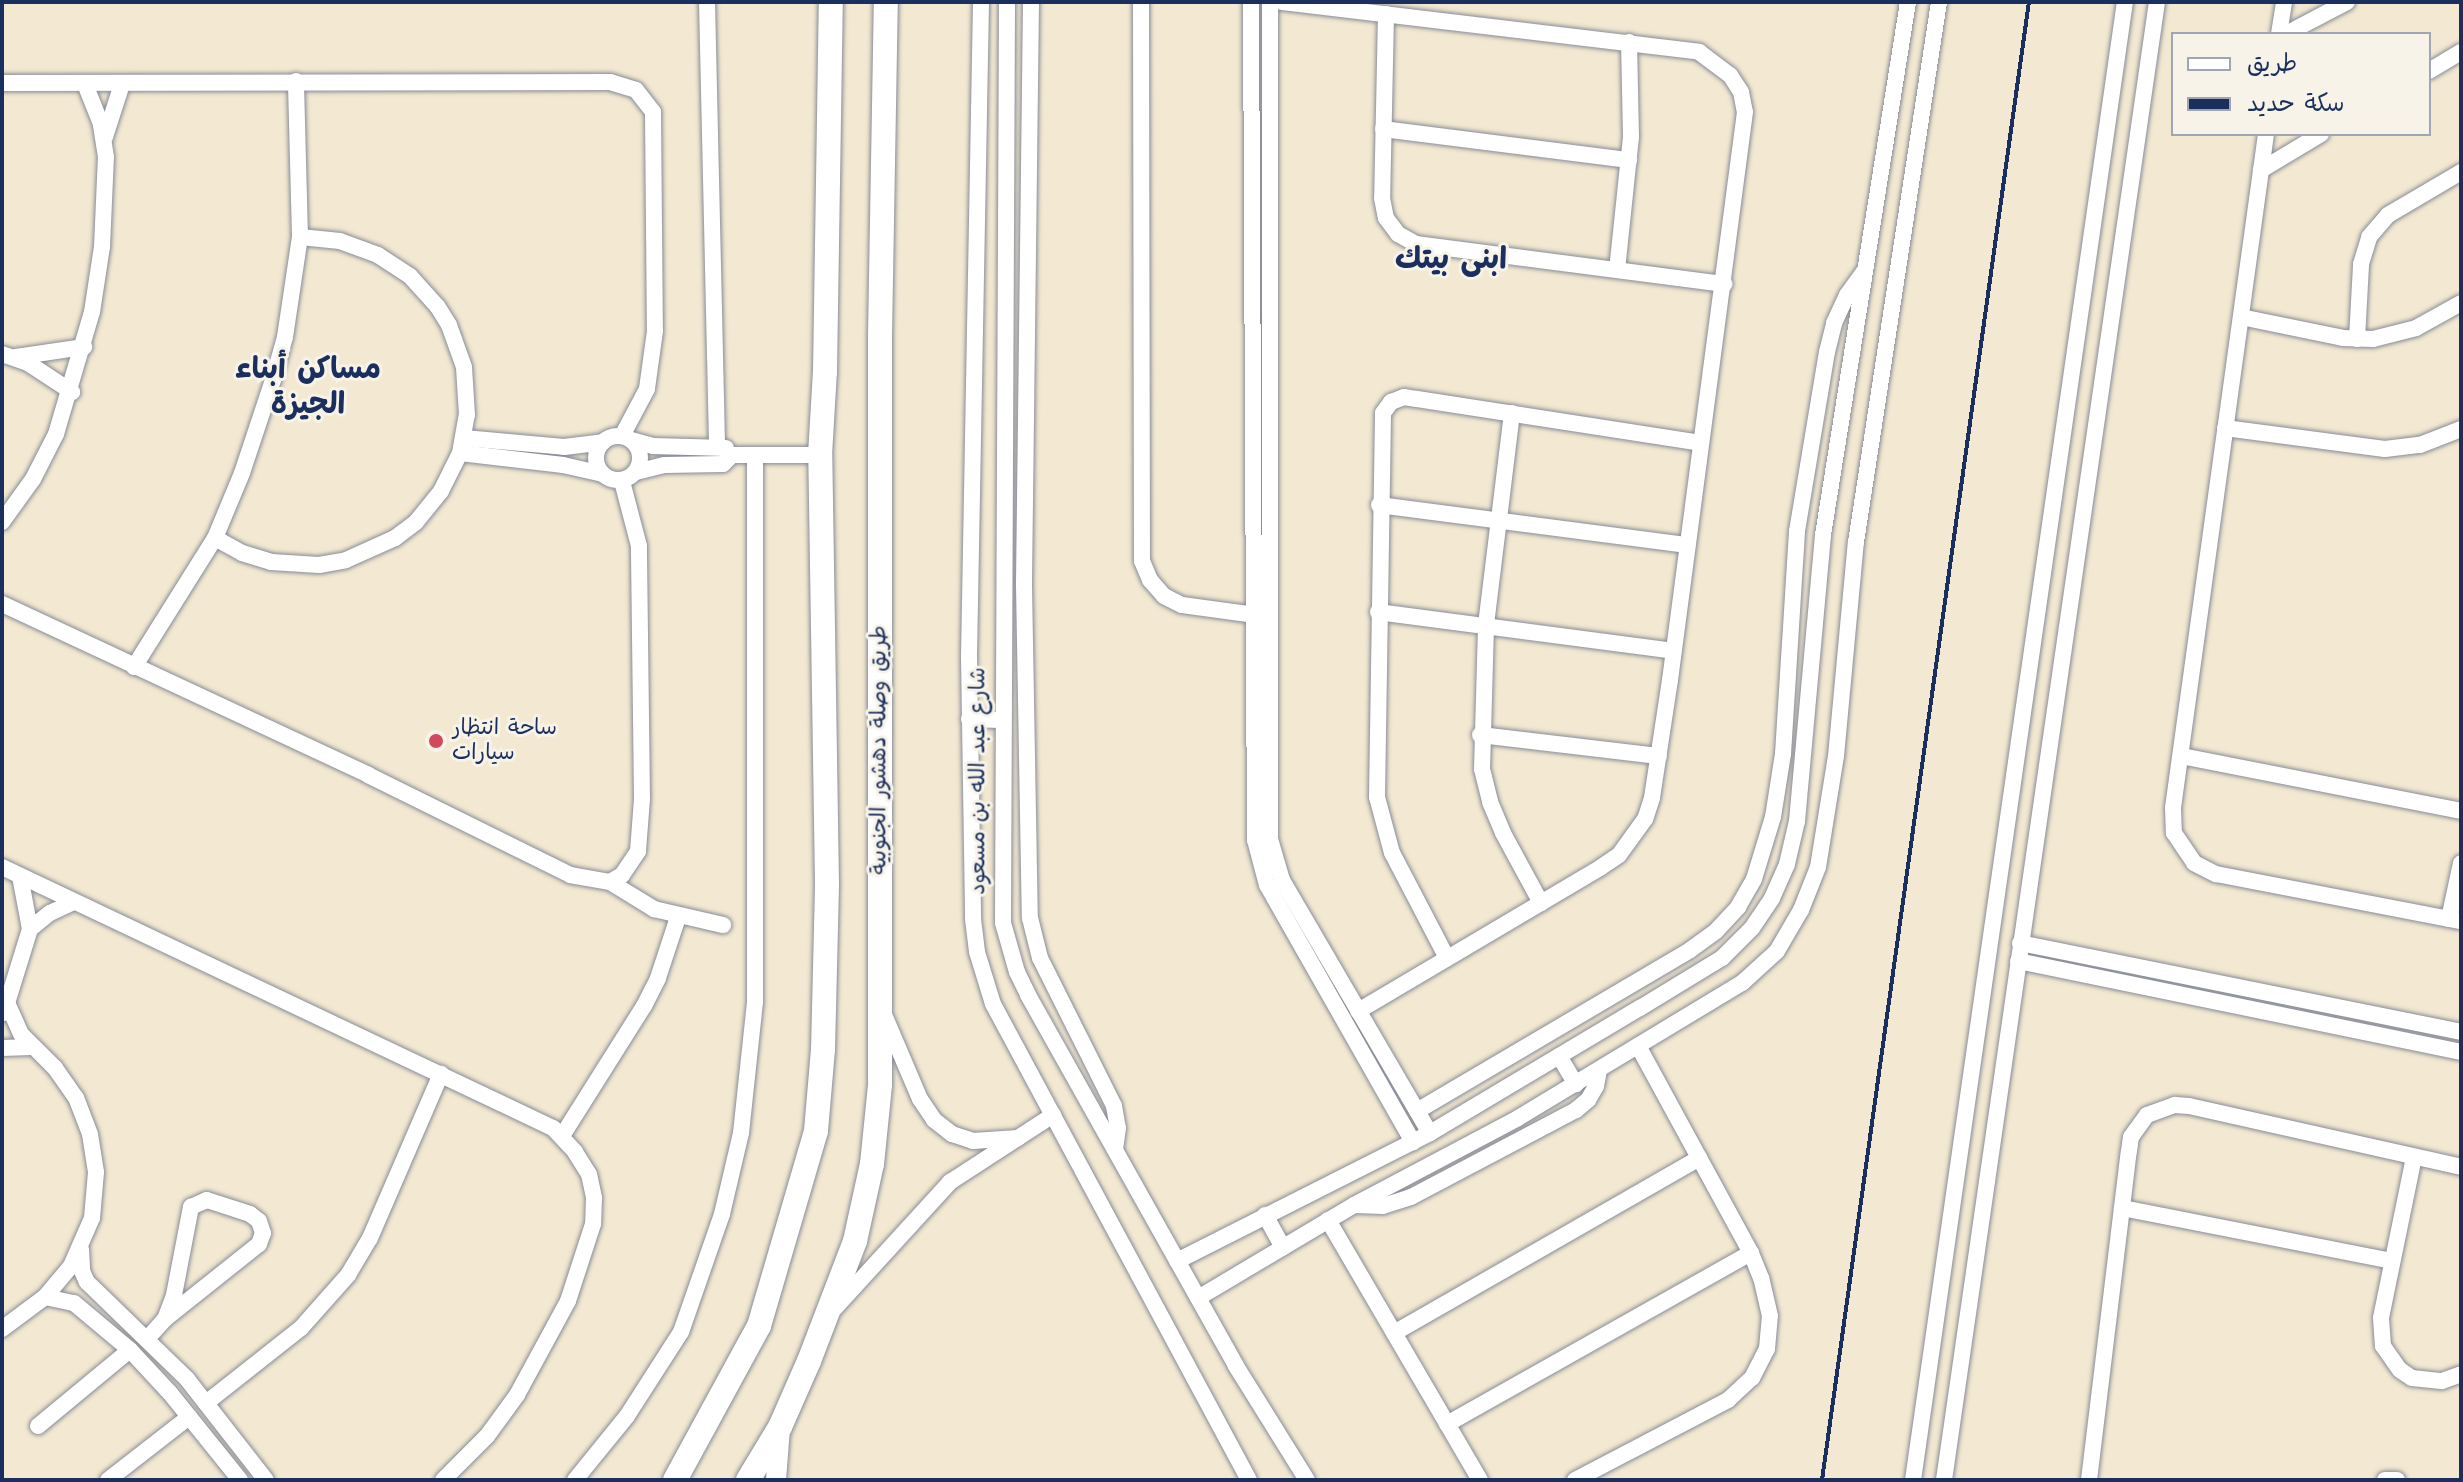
<!DOCTYPE html>
<meta charset="utf-8">
<style>
body{margin:0}
#map{position:relative;width:2463px;height:1482px;overflow:hidden;background:#f3e8d1;font-family:Kalam,"Playpen Sans Arabic",sans-serif}
div>[style]{position:absolute}
[style*='--x']{left:calc(var(--x)*1px);top:calc(var(--y)*1px);width:calc(var(--w)*1px);rotate:calc(var(--a)*1deg)}
.roads{filter:drop-shadow(0 0 2px #878c98) drop-shadow(0 0 2px #878c98)}
.minor>*{height:16px;margin:-8px;padding:0 8px;transform-origin:8px;border-radius:8px;background:#fff}
.minor>.ring{margin:-8px;padding:0;box-sizing:content-box;background:none;border:16px solid #fff;border-radius:50%}
.major>*{height:20px;margin:-10px;padding:0 10px;transform-origin:10px;border-radius:10px;background:#fff}
.highway>*{height:24px;margin:-12px;padding:0 12px;transform-origin:12px;border-radius:12px;background:#fff}
.rail>*{height:4px;margin:-2px;padding:0 2px;transform-origin:2px;border-radius:2px;background:#1b2f5e}
.dots>*{width:22px;height:22px;translate:-50% -50%;box-sizing:border-box;border:4px solid #f7f3e8;border-radius:50%}
span{translate:-50% -50%;white-space:nowrap;text-align:center;line-height:1.15;-webkit-text-stroke:6px #f7f3e8;paint-order:stroke}
.poi-label{font-size:22px;color:#1b2f5e}
.left{translate:0 -50%;text-align:left}
.street-label{font-size:22px;color:#1b2f5e}
.district-label{font-size:30px;color:#1b2f5e;font-weight:700}
.frame{position:absolute;inset:0;border:4px solid #1b2f5e;pointer-events:none}
.legend{position:absolute;left:2171px;top:32px;width:260px;height:104px;box-sizing:border-box;background:#f7f3e8;border:2px solid #9fa5b1;margin:0;padding:10px 14px;list-style:none;font-size:24px;color:#1b2f5e}
.legend li{display:flex;align-items:center;gap:16px;height:40px}
.legend b{width:40px;border:2px solid #9fa5b1}
</style>
<div id="map">
<div class="roads">
<div class="minor">
<i style="--x:707;--y:2;--w:444;--a:88.7"></i>
<i style="--x:981;--y:2;--w:655;--a:91.05"></i>
<i style="--x:969;--y:657;--w:262;--a:89.1"></i>
<i style="--x:973;--y:919;--w:33;--a:83"></i>
<i style="--x:977;--y:952;--w:54;--a:72.9"></i>
<i style="--x:993;--y:1004;--w:540;--a:61.73"></i>
<i style="--x:1007;--y:2;--w:921;--a:90.25"></i>
<i style="--x:1003;--y:923;--w:51;--a:74.1"></i>
<i style="--x:1017;--y:972;--w:25;--a:64"></i>
<i style="--x:1028;--y:995;--w:425;--a:60.7"></i>
<i style="--x:1236;--y:1366;--w:134;--a:58.1"></i>
<i style="--x:1031;--y:2;--w:583;--a:90.69"></i>
<i style="--x:1024;--y:585;--w:333;--a:89"></i>
<i style="--x:1030;--y:918;--w:41;--a:76"></i>
<i style="--x:1040;--y:958;--w:165;--a:63.4"></i>
<i style="--x:1114;--y:1106;--w:22;--a:80"></i>
<i style="--x:1118;--y:1128;--w:22;--a:98"></i>
<i style="--x:1141;--y:2;--w:559;--a:89.9"></i>
<i style="--x:1142;--y:561;--w:21;--a:67"></i>
<i style="--x:1150;--y:580;--w:21;--a:49"></i>
<i style="--x:1164;--y:596;--w:20;--a:27"></i>
<i style="--x:1182;--y:605;--w:74;--a:7.8"></i>
<i style="--x:1251;--y:2;--w:838;--a:89.73"></i>
<i style="--x:1255;--y:840;--w:47;--a:75.1"></i>
<i style="--x:1267;--y:885;--w:296;--a:60.4"></i>
<i style="--x:1270;--y:2;--w:837;--a:90"></i>
<i style="--x:1270;--y:839;--w:43;--a:73.7"></i>
<i style="--x:1282;--y:880;--w:293;--a:59.7"></i>
<i style="--x:1282;--y:2;--w:420;--a:6.8"></i>
<i style="--x:1699;--y:52;--w:39;--a:37"></i>
<i style="--x:1730;--y:75;--w:20;--a:57"></i>
<i style="--x:1741;--y:92;--w:20;--a:79"></i>
<i style="--x:1745;--y:112;--w:573;--a:97.52"></i>
<i style="--x:1670;--y:680;--w:119;--a:98.7"></i>
<i style="--x:1652;--y:798;--w:22;--a:108"></i>
<i style="--x:1645;--y:819;--w:44;--a:125.8"></i>
<i style="--x:1619;--y:855;--w:23;--a:146"></i>
<i style="--x:1600;--y:868;--w:281;--a:149.4"></i>
<i style="--x:1386;--y:14;--w:184;--a:91.2"></i>
<i style="--x:1382;--y:198;--w:20;--a:79"></i>
<i style="--x:1386;--y:218;--w:20;--a:53"></i>
<i style="--x:1398;--y:234;--w:21;--a:29"></i>
<i style="--x:1416;--y:244;--w:311;--a:7.4"></i>
<i style="--x:2279;--y:34;--w:32;--a:-81"></i>
<i style="--x:2286;--y:34;--w:69;--a:-27.7"></i>
<i style="--x:2429;--y:71;--w:37;--a:-31"></i>
<i style="--x:2;--y:83;--w:608;--a:-0.09"></i>
<i style="--x:610;--y:82;--w:27;--a:17"></i>
<i style="--x:636;--y:90;--w:28;--a:52"></i>
<i style="--x:653;--y:112;--w:219;--a:89.5"></i>
<i style="--x:655;--y:331;--w:59;--a:97.9"></i>
<i style="--x:647;--y:389;--w:53;--a:118"></i>
<i style="--x:1383;--y:129;--w:248;--a:7.2"></i>
<i style="--x:2266;--y:134;--w:680;--a:97.86"></i>
<i style="--x:2173;--y:808;--w:25;--a:88"></i>
<i style="--x:2174;--y:833;--w:36;--a:56"></i>
<i style="--x:2194;--y:863;--w:25;--a:27"></i>
<i style="--x:2216;--y:874;--w:249;--a:10.9"></i>
<i style="--x:105;--y:137;--w:56;--a:-72.2"></i>
<i style="--x:2261;--y:170;--w:70;--a:-31"></i>
<i style="--x:1617;--y:270;--w:134;--a:-84"></i>
<i style="--x:1631;--y:137;--w:95;--a:-91.2"></i>
<i style="--x:2241;--y:317;--w:104;--a:11.6"></i>
<i style="--x:2343;--y:338;--w:30;--a:2"></i>
<i style="--x:2373;--y:339;--w:44;--a:-14.3"></i>
<i style="--x:2416;--y:328;--w:51;--a:-29.1"></i>
<i style="--x:2357;--y:339;--w:75;--a:-86.9"></i>
<i style="--x:2361;--y:264;--w:28;--a:-73"></i>
<i style="--x:2369;--y:237;--w:29;--a:-49"></i>
<i style="--x:2388;--y:215;--w:85;--a:-30.5"></i>
<i style="--x:2;--y:354;--w:28;--a:19"></i>
<i style="--x:28;--y:363;--w:53;--a:33.4"></i>
<i style="--x:16;--y:357;--w:69;--a:-8.4"></i>
<i style="--x:1512;--y:413;--w:215;--a:97"></i>
<i style="--x:1486;--y:626;--w:143;--a:91.6"></i>
<i style="--x:1482;--y:769;--w:34;--a:76"></i>
<i style="--x:1490;--y:802;--w:34;--a:67"></i>
<i style="--x:1503;--y:833;--w:80;--a:61.5"></i>
<i style="--x:2225;--y:428;--w:161;--a:7.5"></i>
<i style="--x:2385;--y:449;--w:35;--a:-7"></i>
<i style="--x:2420;--y:445;--w:44;--a:-21.3"></i>
<i class="ring" style="left:596px;top:436px;width:28px;height:28px"></i>
<i style="--x:464;--y:438;--w:100;--a:5.1"></i>
<i style="--x:564;--y:447;--w:39;--a:-7"></i>
<i style="--x:631;--y:440;--w:23;--a:15"></i>
<i style="--x:653;--y:446;--w:73;--a:1.6"></i>
<i style="--x:460;--y:453;--w:104;--a:6.6"></i>
<i style="--x:563;--y:465;--w:41;--a:12.7"></i>
<i style="--x:636;--y:472;--w:29;--a:-14"></i>
<i style="--x:664;--y:465;--w:59;--a:-1"></i>
<i style="--x:723;--y:464;--w:13;--a:-45"></i>
<i style="--x:732;--y:455;--w:88;--a:0"></i>
<i style="--x:1379;--y:505;--w:311;--a:7.4"></i>
<i style="--x:2;--y:522;--w:53;--a:-54.2"></i>
<i style="--x:33;--y:479;--w:51;--a:-62.9"></i>
<i style="--x:56;--y:434;--w:127;--a:-73.6"></i>
<i style="--x:92;--y:312;--w:66;--a:-81.3"></i>
<i style="--x:102;--y:247;--w:90;--a:-87.5"></i>
<i style="--x:106;--y:157;--w:33;--a:-99"></i>
<i style="--x:101;--y:124;--w:43;--a:-111.8"></i>
<i style="--x:215;--y:538;--w:31;--a:29"></i>
<i style="--x:242;--y:553;--w:30;--a:17"></i>
<i style="--x:271;--y:562;--w:48;--a:3.6"></i>
<i style="--x:319;--y:565;--w:27;--a:-10"></i>
<i style="--x:346;--y:560;--w:54;--a:-24.2"></i>
<i style="--x:395;--y:538;--w:26;--a:-37"></i>
<i style="--x:416;--y:522;--w:40;--a:-51"></i>
<i style="--x:441;--y:491;--w:42;--a:-63.4"></i>
<i style="--x:460;--y:453;--w:39;--a:-80"></i>
<i style="--x:467;--y:415;--w:48;--a:-93.6"></i>
<i style="--x:464;--y:367;--w:45;--a:-109.7"></i>
<i style="--x:449;--y:325;--w:22;--a:-122"></i>
<i style="--x:437;--y:306;--w:40;--a:-132"></i>
<i style="--x:410;--y:276;--w:38;--a:-147"></i>
<i style="--x:378;--y:255;--w:40;--a:-159.8"></i>
<i style="--x:340;--y:241;--w:40;--a:-174.3"></i>
<i style="--x:2;--y:604;--w:404;--a:25"></i>
<i style="--x:368;--y:775;--w:225;--a:26.3"></i>
<i style="--x:570;--y:875;--w:41;--a:9.9"></i>
<i style="--x:610;--y:882;--w:14;--a:-30"></i>
<i style="--x:622;--y:875;--w:29;--a:-56"></i>
<i style="--x:638;--y:851;--w:52;--a:-85.6"></i>
<i style="--x:642;--y:799;--w:253;--a:-90.7"></i>
<i style="--x:639;--y:546;--w:67;--a:-104.7"></i>
<i style="--x:1378;--y:612;--w:298;--a:7.5"></i>
<i style="--x:134;--y:667;--w:152;--a:-57.9"></i>
<i style="--x:215;--y:538;--w:70;--a:-67.4"></i>
<i style="--x:242;--y:473;--w:98;--a:-71.6"></i>
<i style="--x:273;--y:380;--w:45;--a:-74.4"></i>
<i style="--x:285;--y:337;--w:101;--a:-81.5"></i>
<i style="--x:300;--y:237;--w:156;--a:-91.5"></i>
<i style="--x:969;--y:719;--w:32;--a:2"></i>
<i style="--x:1480;--y:735;--w:180;--a:6.7"></i>
<i style="--x:2181;--y:756;--w:285;--a:11.1"></i>
<i style="--x:2;--y:867;--w:610;--a:25.35"></i>
<i style="--x:553;--y:1128;--w:33;--a:47"></i>
<i style="--x:575;--y:1152;--w:26;--a:58"></i>
<i style="--x:589;--y:1174;--w:25;--a:78"></i>
<i style="--x:594;--y:1198;--w:26;--a:92"></i>
<i style="--x:593;--y:1224;--w:81;--a:108"></i>
<i style="--x:568;--y:1301;--w:107;--a:118.5"></i>
<i style="--x:517;--y:1395;--w:51;--a:126.2"></i>
<i style="--x:487;--y:1436;--w:62;--a:135"></i>
<i style="--x:610;--y:882;--w:52;--a:31.5"></i>
<i style="--x:654;--y:909;--w:71;--a:13.1"></i>
<i style="--x:2449;--y:919;--w:57;--a:-77.9"></i>
<i style="--x:30;--y:929;--w:26;--a:-39"></i>
<i style="--x:50;--y:913;--w:26;--a:-25"></i>
<i style="--x:2020;--y:943;--w:450;--a:11.4"></i>
<i style="--x:1447;--y:958;--w:119;--a:-117.6"></i>
<i style="--x:1392;--y:853;--w:58;--a:-105"></i>
<i style="--x:1377;--y:797;--w:384;--a:-89.1"></i>
<i style="--x:1383;--y:413;--w:14;--a:-54"></i>
<i style="--x:1391;--y:402;--w:14;--a:-21"></i>
<i style="--x:1404;--y:397;--w:13;--a:9"></i>
<i style="--x:1417;--y:399;--w:287;--a:8.8"></i>
<i style="--x:2018;--y:961;--w:452;--a:11.6"></i>
<i style="--x:4;--y:1013;--w:88;--a:-72.8"></i>
<i style="--x:30;--y:929;--w:54;--a:-100.7"></i>
<i style="--x:885;--y:1017;--w:89;--a:66.9"></i>
<i style="--x:920;--y:1099;--w:25;--a:56"></i>
<i style="--x:934;--y:1120;--w:23;--a:38"></i>
<i style="--x:952;--y:1134;--w:22;--a:18"></i>
<i style="--x:973;--y:1141;--w:45;--a:-3.8"></i>
<i style="--x:2;--y:1048;--w:29;--a:-2"></i>
<i style="--x:1559;--y:1056;--w:33;--a:59"></i>
<i style="--x:1417;--y:1111;--w:317;--a:-30.5"></i>
<i style="--x:1690;--y:950;--w:32;--a:-36"></i>
<i style="--x:1716;--y:931;--w:33;--a:-47"></i>
<i style="--x:1738;--y:907;--w:32;--a:-60"></i>
<i style="--x:1754;--y:879;--w:65;--a:-73"></i>
<i style="--x:1773;--y:817;--w:64;--a:-81"></i>
<i style="--x:1783;--y:754;--w:223;--a:-86.4"></i>
<i style="--x:1797;--y:531;--w:181;--a:-80.5"></i>
<i style="--x:1827;--y:352;--w:30;--a:-76"></i>
<i style="--x:1834;--y:323;--w:31;--a:-65"></i>
<i style="--x:1847;--y:295;--w:29;--a:-54"></i>
<i style="--x:562;--y:1136;--w:154;--a:-57.8"></i>
<i style="--x:644;--y:1006;--w:31;--a:-63"></i>
<i style="--x:658;--y:978;--w:64;--a:-71.8"></i>
<i style="--x:2414;--y:1157;--w:164;--a:101.6"></i>
<i style="--x:2381;--y:1318;--w:28;--a:86"></i>
<i style="--x:2383;--y:1346;--w:29;--a:55"></i>
<i style="--x:2400;--y:1370;--w:14;--a:34"></i>
<i style="--x:2412;--y:1378;--w:30;--a:6"></i>
<i style="--x:2442;--y:1381;--w:20;--a:-20"></i>
<i style="--x:1355;--y:1205;--w:28;--a:2"></i>
<i style="--x:1383;--y:1206;--w:29;--a:-18"></i>
<i style="--x:1411;--y:1197;--w:187;--a:-27.8"></i>
<i style="--x:1576;--y:1110;--w:16;--a:-40"></i>
<i style="--x:1588;--y:1100;--w:16;--a:-60"></i>
<i style="--x:1596;--y:1086;--w:16;--a:-79"></i>
<i style="--x:2122;--y:1208;--w:275;--a:11.1"></i>
<i style="--x:1265;--y:1215;--w:37;--a:61"></i>
<i style="--x:1328;--y:1220;--w:301;--a:59.7"></i>
<i style="--x:81;--y:1249;--w:22;--a:87"></i>
<i style="--x:82;--y:1271;--w:12;--a:66"></i>
<i style="--x:87;--y:1282;--w:139;--a:44.1"></i>
<i style="--x:187;--y:1379;--w:128;--a:52"></i>
<i style="--x:1177;--y:1261;--w:284;--a:-26.8"></i>
<i style="--x:1430;--y:1133;--w:244;--a:-30.8"></i>
<i style="--x:1640;--y:1008;--w:96;--a:-31.4"></i>
<i style="--x:1722;--y:958;--w:42;--a:-45"></i>
<i style="--x:1752;--y:928;--w:36;--a:-56"></i>
<i style="--x:1772;--y:898;--w:37;--a:-66"></i>
<i style="--x:1787;--y:864;--w:44;--a:-76.9"></i>
<i style="--x:1797;--y:821;--w:287;--a:-84.8"></i>
<i style="--x:1823;--y:535;--w:540;--a:-80.94"></i>
<i style="--x:45;--y:1297;--w:30;--a:12"></i>
<i style="--x:74;--y:1303;--w:73;--a:40"></i>
<i style="--x:130;--y:1350;--w:59;--a:47.1"></i>
<i style="--x:170;--y:1393;--w:112;--a:51.2"></i>
<i style="--x:1198;--y:1298;--w:182;--a:-30.8"></i>
<i style="--x:1354;--y:1205;--w:186;--a:-27.9"></i>
<i style="--x:1518;--y:1118;--w:262;--a:-31.1"></i>
<i style="--x:1742;--y:983;--w:47;--a:-42.4"></i>
<i style="--x:1777;--y:951;--w:48;--a:-59.7"></i>
<i style="--x:1801;--y:910;--w:46;--a:-68.4"></i>
<i style="--x:1818;--y:867;--w:112;--a:-80.8"></i>
<i style="--x:1836;--y:756;--w:215;--a:-84.7"></i>
<i style="--x:1856;--y:542;--w:546;--a:-81.26"></i>
<i style="--x:835;--y:1308;--w:171;--a:-47.6"></i>
<i style="--x:950;--y:1182;--w:123;--a:-33"></i>
<i style="--x:2;--y:1329;--w:54;--a:-36.7"></i>
<i style="--x:45;--y:1297;--w:40;--a:-50"></i>
<i style="--x:71;--y:1266;--w:52;--a:-66.4"></i>
<i style="--x:92;--y:1218;--w:46;--a:-85"></i>
<i style="--x:96;--y:1172;--w:38;--a:-99"></i>
<i style="--x:90;--y:1134;--w:39;--a:-111"></i>
<i style="--x:76;--y:1098;--w:37;--a:-125"></i>
<i style="--x:55;--y:1068;--w:48;--a:-135"></i>
<i style="--x:21;--y:1034;--w:32;--a:-114"></i>
<i style="--x:1394;--y:1333;--w:352;--a:-29.8"></i>
<i style="--x:147;--y:1339;--w:27;--a:-48"></i>
<i style="--x:165;--y:1319;--w:26;--a:-69"></i>
<i style="--x:174;--y:1295;--w:90;--a:-79.1"></i>
<i style="--x:191;--y:1207;--w:17;--a:-24"></i>
<i style="--x:207;--y:1200;--w:45;--a:18"></i>
<i style="--x:250;--y:1214;--w:11;--a:38"></i>
<i style="--x:259;--y:1221;--w:13;--a:72"></i>
<i style="--x:263;--y:1233;--w:12;--a:110"></i>
<i style="--x:259;--y:1244;--w:120;--a:141.4"></i>
<i style="--x:206;--y:1403;--w:121;--a:-38.3"></i>
<i style="--x:301;--y:1328;--w:71;--a:-48.4"></i>
<i style="--x:348;--y:1275;--w:43;--a:-59.3"></i>
<i style="--x:370;--y:1238;--w:179;--a:-66.6"></i>
<i style="--x:1447;--y:1424;--w:349;--a:-29.4"></i>
<i style="--x:38;--y:1426;--w:119;--a:-39.6"></i>
<i style="--x:108;--y:1480;--w:103;--a:-37.9"></i>
<i style="--x:575;--y:1480;--w:82;--a:-50.9"></i>
<i style="--x:627;--y:1416;--w:100;--a:-57.3"></i>
<i style="--x:681;--y:1332;--w:125;--a:-70.8"></i>
<i style="--x:722;--y:1214;--w:83;--a:-76.8"></i>
<i style="--x:741;--y:1133;--w:132;--a:-83.9"></i>
<i style="--x:755;--y:1002;--w:547;--a:-90"></i>
<i style="--x:1575;--y:1480;--w:173;--a:-27.6"></i>
<i style="--x:1728;--y:1400;--w:33;--a:-43"></i>
<i style="--x:1752;--y:1378;--w:33;--a:-63"></i>
<i style="--x:1767;--y:1349;--w:33;--a:-85"></i>
<i style="--x:1770;--y:1316;--w:39;--a:-103"></i>
<i style="--x:1761;--y:1278;--w:27;--a:-112"></i>
<i style="--x:1751;--y:1253;--w:236;--a:-118.6"></i>
<i style="--x:1913;--y:1480;--w:1493;--a:-81.84"></i>
<i style="--x:1944;--y:1480;--w:1493;--a:-81.8"></i>
<i style="--x:2089;--y:1480;--w:331;--a:-83.1"></i>
<i style="--x:2129;--y:1151;--w:14;--a:-82"></i>
<i style="--x:2131;--y:1137;--w:27;--a:-54"></i>
<i style="--x:2147;--y:1115;--w:30;--a:-20"></i>
<i style="--x:2175;--y:1105;--w:14;--a:4"></i>
<i style="--x:2189;--y:1106;--w:279;--a:12.6"></i>
<i style="--x:2385;--y:1480;--w:12;--a:0"></i>
</div>
<div class="major">
<i style="--x:776;--y:1480;--w:52;--a:-85.6"></i>
</div>
<div class="highway">
<i style="--x:675;--y:1480;--w:175;--a:-61.4"></i>
<i style="--x:759;--y:1326;--w:203;--a:-73.7"></i>
<i style="--x:816;--y:1131;--w:81;--a:-85.1"></i>
<i style="--x:823;--y:1050;--w:166;--a:-88.6"></i>
<i style="--x:827;--y:884;--w:429;--a:-90.9"></i>
<i style="--x:820;--y:455;--w:83;--a:-86.6"></i>
<i style="--x:825;--y:372;--w:370;--a:-89.1"></i>
<i style="--x:748;--y:1480;--w:62;--a:-58.9"></i>
<i style="--x:780;--y:1427;--w:72;--a:-66.3"></i>
<i style="--x:809;--y:1361;--w:129;--a:-69"></i>
<i style="--x:855;--y:1241;--w:79;--a:-77.6"></i>
<i style="--x:872;--y:1164;--w:79;--a:-84.2"></i>
<i style="--x:880;--y:1085;--w:750;--a:-90"></i>
<i style="--x:880;--y:335;--w:333;--a:-89"></i>
</div>
</div>
<div class="rail">
<i style="--x:1822;--y:1480;--w:1492;--a:-82.03"></i>
</div>
<div class="dots">
<i style="left:436px;top:741px;background:#d1495b"></i>
</div>
<div class="poi-label">
<span class="left" style="left:452px;top:741px">ساحة انتظار<br>سيارات</span>
</div>
<div class="street-label">
<span style="left:880px;top:750px;rotate:-90deg">طريق وصلة دهشور الجنوبية</span>
<span style="left:979px;top:781px;rotate:-90deg">شارع عبد الله بن مسعود</span>
</div>
<div class="district-label">
<span style="left:1451px;top:260px">ابنى بيتك</span>
<span style="left:308px;top:387px">مساكن أبناء<br>الجيزة</span>
</div>
<div class="frame"></div>
<ul class="legend">
<li><b style="height:10px;background:#fff"></b>طريق</li>
<li><b style="height:10px;background:#1b2f5e"></b>سكة حديد</li>
</ul>
</div>
